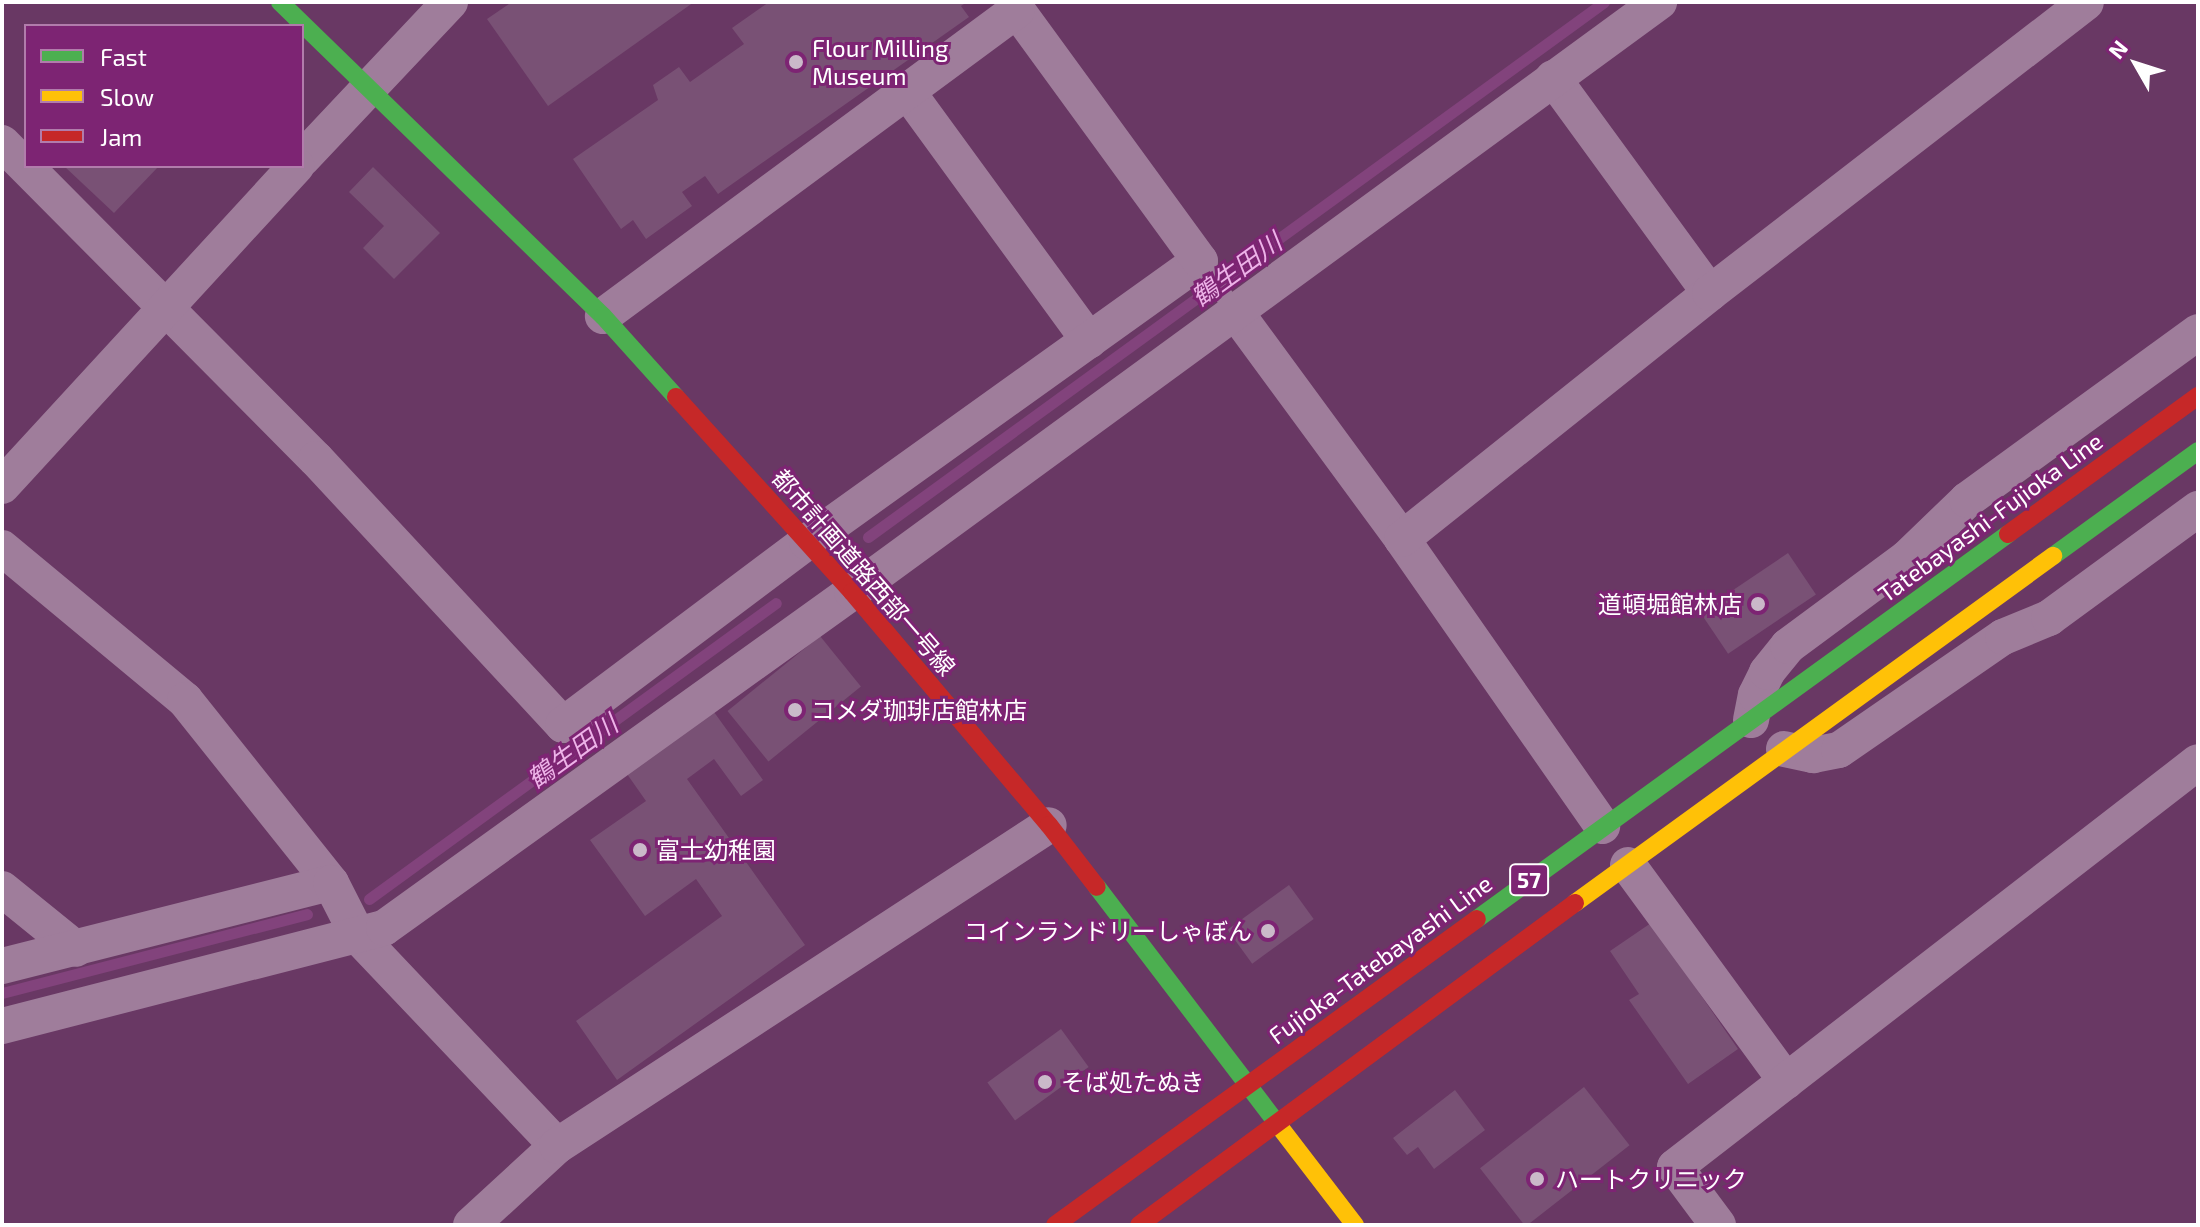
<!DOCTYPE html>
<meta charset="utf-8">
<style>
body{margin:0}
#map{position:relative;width:2200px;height:1227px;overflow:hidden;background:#693864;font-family:"Exo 2","Noto Sans JP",sans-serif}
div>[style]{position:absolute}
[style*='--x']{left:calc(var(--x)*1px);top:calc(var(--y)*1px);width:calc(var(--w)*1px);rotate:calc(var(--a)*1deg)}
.stream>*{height:11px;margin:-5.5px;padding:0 5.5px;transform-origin:5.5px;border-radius:5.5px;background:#82437c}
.building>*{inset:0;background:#795175;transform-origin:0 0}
.lane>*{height:18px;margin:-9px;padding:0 9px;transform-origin:9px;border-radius:9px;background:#9f7d9b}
.street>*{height:36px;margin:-18px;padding:0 18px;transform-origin:18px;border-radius:18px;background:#9f7d9b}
.fast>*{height:18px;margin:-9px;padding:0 9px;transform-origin:9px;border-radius:9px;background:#4caf50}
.slow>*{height:18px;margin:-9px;padding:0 9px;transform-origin:9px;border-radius:9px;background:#ffc107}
.jam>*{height:18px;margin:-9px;padding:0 9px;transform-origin:9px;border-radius:9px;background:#c62828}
.dots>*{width:22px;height:22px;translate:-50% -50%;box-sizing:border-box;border:4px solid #7d2473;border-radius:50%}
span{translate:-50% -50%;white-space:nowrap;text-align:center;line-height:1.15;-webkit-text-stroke:6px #7d2473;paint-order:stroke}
.shield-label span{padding:2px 6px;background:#7d2473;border:2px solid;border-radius:6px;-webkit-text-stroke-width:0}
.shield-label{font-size:22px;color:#fff;font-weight:700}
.poi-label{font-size:24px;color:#fff}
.left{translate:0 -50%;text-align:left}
.right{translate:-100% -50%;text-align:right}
.street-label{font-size:24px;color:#fff}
.water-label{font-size:26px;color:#edb3e8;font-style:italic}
.frame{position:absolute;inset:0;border:4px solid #fff;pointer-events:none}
.legend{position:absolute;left:24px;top:24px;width:280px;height:144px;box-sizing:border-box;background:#7d2473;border:2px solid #b17cab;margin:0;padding:10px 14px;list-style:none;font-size:24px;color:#fff}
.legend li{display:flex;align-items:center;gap:16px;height:40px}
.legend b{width:40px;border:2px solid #b17cab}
.north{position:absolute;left:2096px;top:24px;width:80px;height:80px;-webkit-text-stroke:6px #7d2473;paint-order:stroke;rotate:309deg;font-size:22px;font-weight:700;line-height:32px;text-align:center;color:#fff}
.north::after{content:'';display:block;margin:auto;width:28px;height:36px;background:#fff;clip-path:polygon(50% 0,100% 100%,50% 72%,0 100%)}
</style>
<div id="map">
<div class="stream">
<i style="--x:868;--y:537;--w:910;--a:-36.01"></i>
<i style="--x:369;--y:899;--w:503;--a:-36.03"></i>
<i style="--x:2;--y:993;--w:315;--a:-14.5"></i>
</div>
<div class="building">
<i style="clip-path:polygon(512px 2px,694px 2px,548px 106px,487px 19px)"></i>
<i style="clip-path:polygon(769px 2px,967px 2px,961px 6px,969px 17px,718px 194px,705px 176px,682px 192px,692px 206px,646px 239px,633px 220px,621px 229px,573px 159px,658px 100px,653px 85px,679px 67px,690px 82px,744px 44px,732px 28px)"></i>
<i style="clip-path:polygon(64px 166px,159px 166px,114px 213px)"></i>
<i style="clip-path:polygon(373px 167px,440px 233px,394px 279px,363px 248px,384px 226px,349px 192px)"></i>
<i style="left:1788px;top:553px;width:50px;height:106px;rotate:56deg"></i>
<i style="left:820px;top:636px;width:65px;height:119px;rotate:51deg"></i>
<i style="clip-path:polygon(714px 712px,763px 780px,741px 796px,714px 759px,687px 779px,805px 945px,617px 1080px,576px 1021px,722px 916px,696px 879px,645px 916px,590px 840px,646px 801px,627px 774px)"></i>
<i style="left:1289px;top:885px;width:42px;height:76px;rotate:54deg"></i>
<i style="clip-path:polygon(1651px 923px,1738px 1049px,1688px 1084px,1629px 1000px,1639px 994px,1610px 951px)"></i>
<i style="left:1061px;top:1029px;width:47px;height:91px;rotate:54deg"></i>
<i style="left:1584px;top:1087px;width:74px;height:132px;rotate:52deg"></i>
<i style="clip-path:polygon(1455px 1090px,1485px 1130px,1434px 1169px,1418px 1147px,1407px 1155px,1393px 1138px)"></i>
</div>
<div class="lane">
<i style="--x:1200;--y:261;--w:60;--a:55.2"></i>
</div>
<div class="street">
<i style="--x:1553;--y:78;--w:266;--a:53.9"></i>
<i style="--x:907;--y:91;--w:309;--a:53.9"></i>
<i style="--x:2;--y:143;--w:445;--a:45.2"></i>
<i style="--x:316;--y:459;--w:363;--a:47.1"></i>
<i style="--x:563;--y:725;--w:305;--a:-36.9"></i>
<i style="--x:807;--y:542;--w:483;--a:-35.6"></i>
<i style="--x:1200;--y:261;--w:311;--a:-126.1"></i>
<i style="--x:1017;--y:10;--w:515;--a:143.53"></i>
<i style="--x:302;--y:159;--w:216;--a:-46.7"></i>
<i style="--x:1234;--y:310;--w:284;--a:53.7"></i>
<i style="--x:1402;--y:539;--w:350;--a:55.1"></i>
<i style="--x:2;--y:486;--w:435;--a:-47.4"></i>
<i style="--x:1402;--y:539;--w:394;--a:-38.6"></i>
<i style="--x:1710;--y:293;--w:475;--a:-37.7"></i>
<i style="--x:2;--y:548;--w:238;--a:39.7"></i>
<i style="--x:185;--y:700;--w:234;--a:51.4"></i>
<i style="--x:1751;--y:720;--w:25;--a:-79"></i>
<i style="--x:1756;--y:695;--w:25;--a:-64"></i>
<i style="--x:1767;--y:672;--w:33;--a:-51"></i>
<i style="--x:1788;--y:646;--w:148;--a:-36.5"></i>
<i style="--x:1907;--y:558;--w:83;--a:-44"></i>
<i style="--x:1967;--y:500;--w:286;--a:-36"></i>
<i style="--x:1784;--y:749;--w:30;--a:12"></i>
<i style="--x:1813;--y:755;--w:26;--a:-11"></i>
<i style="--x:1839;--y:750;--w:199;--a:-34.6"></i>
<i style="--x:2003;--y:637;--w:50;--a:-22.4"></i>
<i style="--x:2049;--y:618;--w:185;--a:-36.2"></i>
<i style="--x:1628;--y:865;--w:268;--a:53.8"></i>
<i style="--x:2;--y:889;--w:95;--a:39"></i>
<i style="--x:2;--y:966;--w:339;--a:-14.2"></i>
<i style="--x:331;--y:883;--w:59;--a:63"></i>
<i style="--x:358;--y:936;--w:289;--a:46.5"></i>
<i style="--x:2;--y:1026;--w:394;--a:-14.4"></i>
<i style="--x:384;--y:928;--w:576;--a:-35.68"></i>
<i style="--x:852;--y:592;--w:1000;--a:-36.17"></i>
<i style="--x:471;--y:1225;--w:117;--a:-42.6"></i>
<i style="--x:557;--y:1146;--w:587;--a:-33.12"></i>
<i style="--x:1718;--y:1225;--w:72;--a:-126.6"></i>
<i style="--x:1675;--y:1167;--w:661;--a:-37.75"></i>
</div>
<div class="fast">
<i style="--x:280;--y:2;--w:450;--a:44.2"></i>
<i style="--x:603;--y:316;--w:109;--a:48"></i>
<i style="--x:2053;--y:556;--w:179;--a:-35.9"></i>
<i style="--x:1097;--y:887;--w:300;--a:52.7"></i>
<i style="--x:1477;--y:919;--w:656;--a:-35.94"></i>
</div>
<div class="slow">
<i style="--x:1575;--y:903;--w:591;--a:-35.98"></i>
<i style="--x:1279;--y:1126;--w:125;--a:52.5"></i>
</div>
<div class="jam">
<i style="--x:676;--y:397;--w:263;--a:47.9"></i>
<i style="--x:852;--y:592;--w:305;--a:49.8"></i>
<i style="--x:1049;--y:825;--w:78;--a:52.3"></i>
<i style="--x:2008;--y:534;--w:235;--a:-36"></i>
<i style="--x:1055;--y:1225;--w:521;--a:-35.95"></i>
<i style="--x:1139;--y:1225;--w:542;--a:-36.45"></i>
</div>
<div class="dots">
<i style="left:796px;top:62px;background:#cab9c9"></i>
<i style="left:1758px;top:604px;background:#cab9c9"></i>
<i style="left:795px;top:710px;background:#cab9c9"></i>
<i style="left:640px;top:850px;background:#cab9c9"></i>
<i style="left:1268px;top:931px;background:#cab9c9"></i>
<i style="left:1045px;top:1082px;background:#cab9c9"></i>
<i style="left:1537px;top:1179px;background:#cab9c9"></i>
</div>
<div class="shield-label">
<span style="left:1529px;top:880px">57</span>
</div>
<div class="poi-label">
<span class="left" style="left:812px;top:62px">Flour Milling<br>Museum</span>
<span class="right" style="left:1742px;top:604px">道頓堀館林店</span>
<span class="left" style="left:811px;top:710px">コメダ珈琲店館林店</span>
<span class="left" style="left:656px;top:850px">富士幼稚園</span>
<span class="right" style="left:1252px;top:931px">コインランドリーしゃぼん</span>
<span class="left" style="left:1061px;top:1082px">そば処たぬき</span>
<span class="left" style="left:1555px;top:1179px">ハートクリニック</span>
</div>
<div class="street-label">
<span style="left:1990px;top:517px;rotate:-36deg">Tatebayashi-Fujioka Line</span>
<span style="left:864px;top:572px;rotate:49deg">都市計画道路西部一号線</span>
<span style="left:1380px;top:959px;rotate:-36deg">Fujioka-Tatebayashi Line</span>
</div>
<div class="water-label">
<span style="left:1236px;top:269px;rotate:-36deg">鶴生田川</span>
<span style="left:572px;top:751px;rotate:-36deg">鶴生田川</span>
</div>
<div class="frame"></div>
<ul class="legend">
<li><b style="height:10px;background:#4caf50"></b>Fast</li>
<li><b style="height:10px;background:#ffc107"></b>Slow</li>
<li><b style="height:10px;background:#c62828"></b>Jam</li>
</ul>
<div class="north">N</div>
</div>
